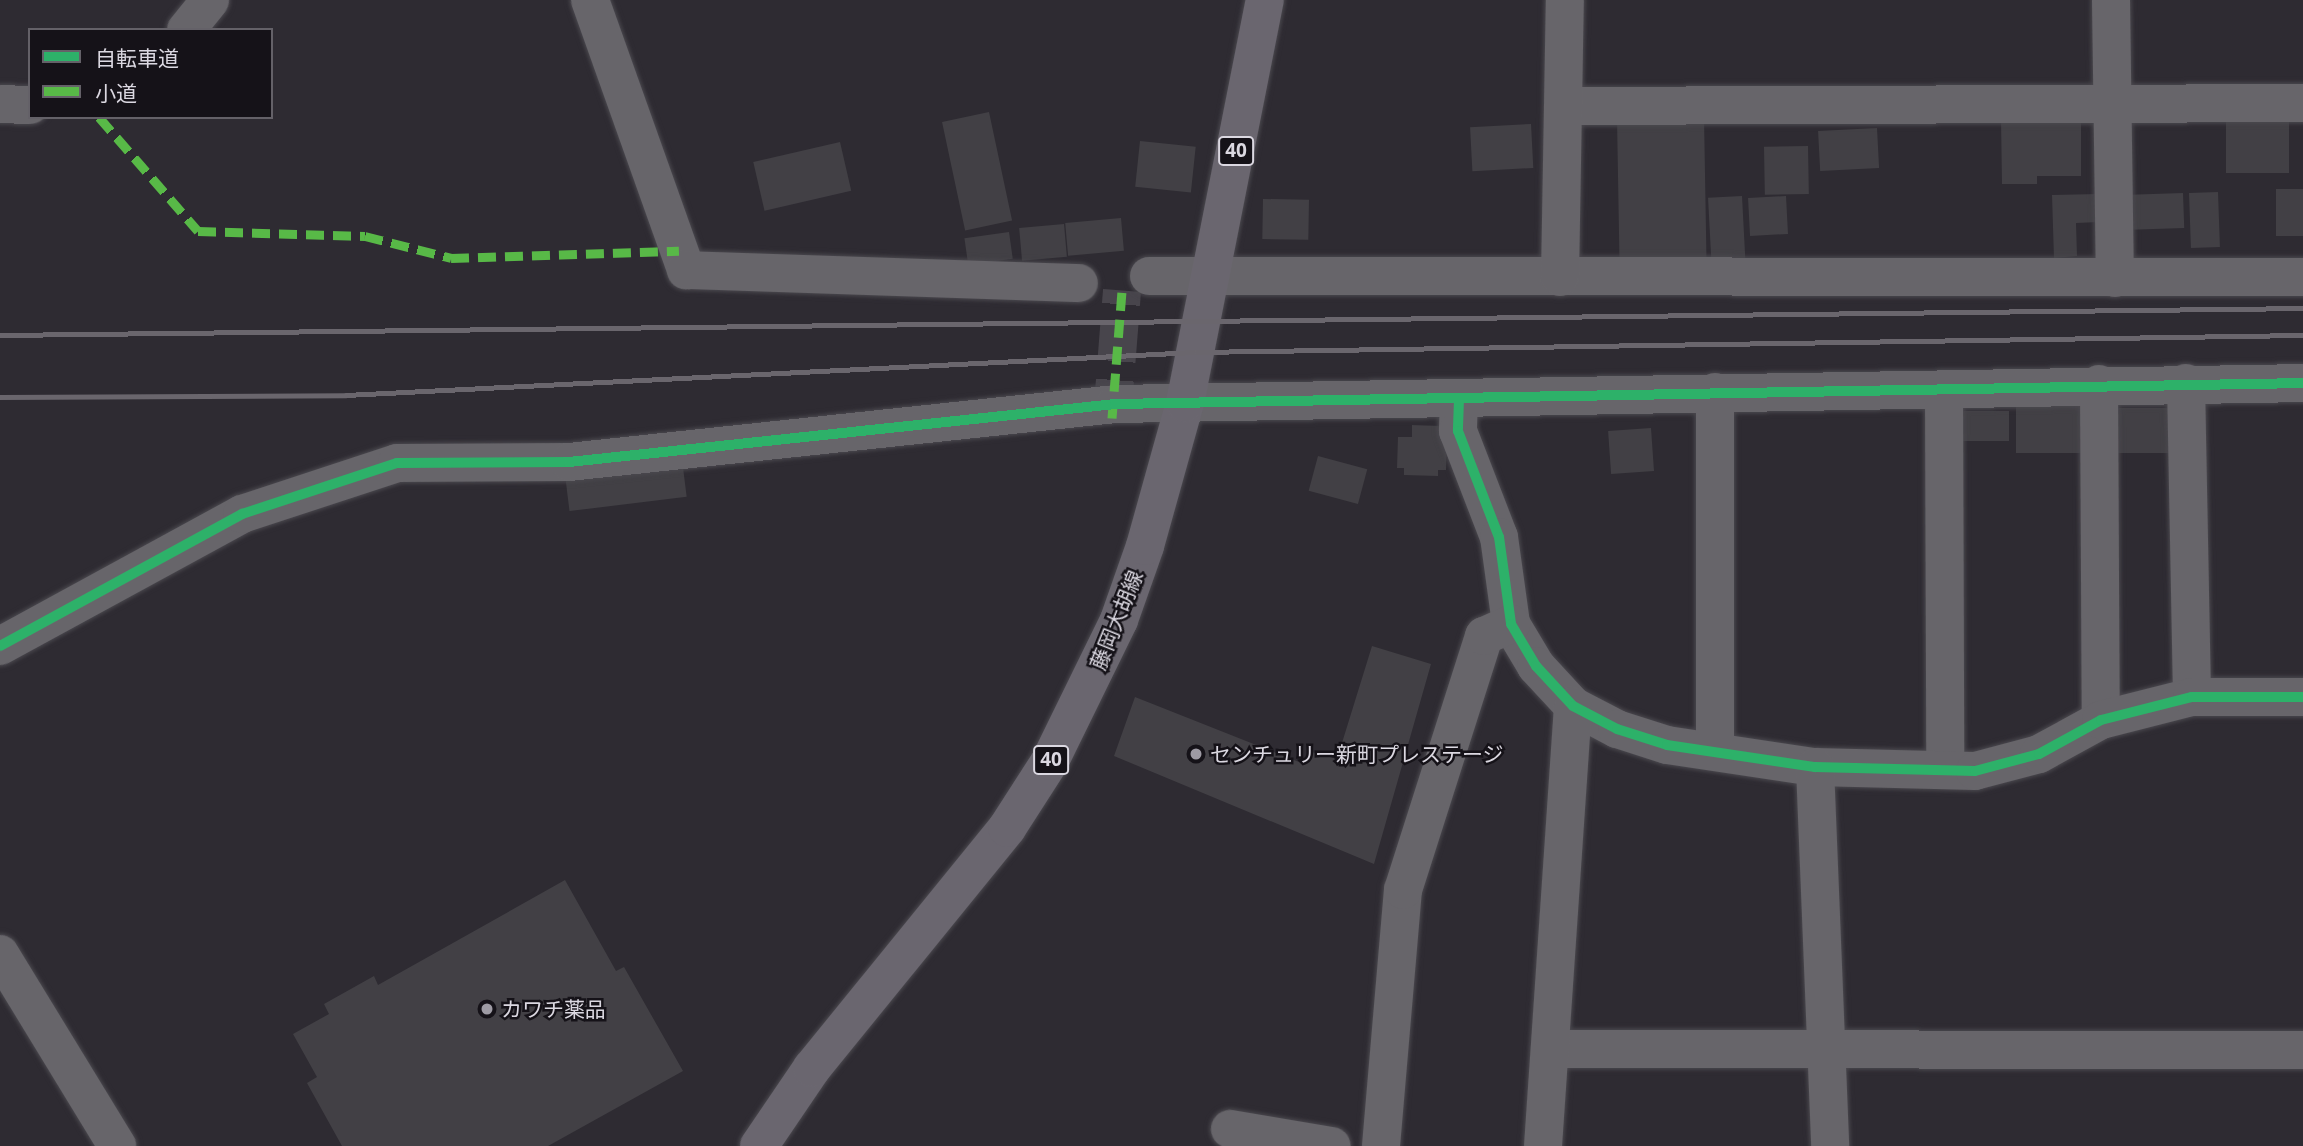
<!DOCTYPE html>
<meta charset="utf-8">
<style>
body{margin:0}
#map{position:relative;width:2303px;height:1146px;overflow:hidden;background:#2e2b32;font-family:"Noto Sans","Noto Sans JP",sans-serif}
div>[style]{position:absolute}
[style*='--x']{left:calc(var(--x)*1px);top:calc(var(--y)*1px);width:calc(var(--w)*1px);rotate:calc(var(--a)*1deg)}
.building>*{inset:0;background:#424045;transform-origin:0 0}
.minor-tunnel>*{height:38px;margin-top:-19px;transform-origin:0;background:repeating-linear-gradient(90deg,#48454c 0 38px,transparent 0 57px)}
.roads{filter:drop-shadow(0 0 2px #4a484e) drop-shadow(0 0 2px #4a484e)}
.minor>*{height:38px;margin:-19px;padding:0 19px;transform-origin:19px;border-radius:19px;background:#67656a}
.major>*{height:38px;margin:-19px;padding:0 19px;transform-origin:19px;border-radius:19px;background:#6a666f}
.rail>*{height:5px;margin:-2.5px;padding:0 2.5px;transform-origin:2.5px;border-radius:2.5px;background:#6a666d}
.quiet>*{height:9px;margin-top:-4.5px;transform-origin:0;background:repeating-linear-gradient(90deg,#58b947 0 18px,transparent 0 27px)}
.cycleway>*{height:10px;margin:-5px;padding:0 5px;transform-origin:5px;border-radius:5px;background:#2db169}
.dots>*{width:19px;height:19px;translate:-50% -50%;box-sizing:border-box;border:4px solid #151218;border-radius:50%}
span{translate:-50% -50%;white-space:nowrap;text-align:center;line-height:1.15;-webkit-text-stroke:5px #151218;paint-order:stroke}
.shield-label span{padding:2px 5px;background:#151218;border:2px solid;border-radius:5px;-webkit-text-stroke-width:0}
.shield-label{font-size:19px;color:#dbd8e1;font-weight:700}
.street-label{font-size:21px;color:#dbd8e1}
.poi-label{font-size:21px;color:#dbd8e1}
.left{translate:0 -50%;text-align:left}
.legend{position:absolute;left:28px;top:28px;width:245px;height:91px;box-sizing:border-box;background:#151218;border:2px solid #646168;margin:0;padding:9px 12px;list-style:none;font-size:21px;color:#dbd8e1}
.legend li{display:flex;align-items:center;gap:14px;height:35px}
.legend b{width:35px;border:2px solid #646168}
</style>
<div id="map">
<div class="building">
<i style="left:989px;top:112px;width:111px;height:48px;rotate:78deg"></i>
<i style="left:1704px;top:117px;width:148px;height:87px;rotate:89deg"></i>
<i style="clip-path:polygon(2081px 119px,2081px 176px,2037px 176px,2037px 184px,2002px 184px,2001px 120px)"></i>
<i style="left:2289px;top:121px;width:52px;height:63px;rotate:90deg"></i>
<i style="left:1531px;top:124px;width:44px;height:61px;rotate:87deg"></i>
<i style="left:1877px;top:128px;width:40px;height:59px;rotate:87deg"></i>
<i style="left:1140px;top:141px;width:56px;height:46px;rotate:6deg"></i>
<i style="left:840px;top:142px;width:50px;height:89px;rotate:77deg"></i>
<i style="left:1808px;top:146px;width:48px;height:44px;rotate:89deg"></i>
<i style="left:2303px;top:189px;width:47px;height:27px;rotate:90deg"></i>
<i style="left:2218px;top:192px;width:55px;height:29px;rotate:88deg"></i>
<i style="left:2183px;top:193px;width:35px;height:53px;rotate:88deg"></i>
<i style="clip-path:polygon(2098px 194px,2099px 222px,2076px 223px,2077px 256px,2054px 258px,2052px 195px)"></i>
<i style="left:1742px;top:196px;width:69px;height:34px;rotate:87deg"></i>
<i style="left:1786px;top:196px;width:38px;height:38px;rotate:87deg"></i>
<i style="left:1263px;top:199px;width:46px;height:40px;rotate:1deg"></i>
<i style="left:1121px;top:218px;width:33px;height:56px;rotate:85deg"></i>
<i style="left:1064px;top:224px;width:33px;height:45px;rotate:85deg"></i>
<i style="left:1009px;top:232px;width:27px;height:45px;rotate:82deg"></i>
<i style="left:2016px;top:405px;width:71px;height:48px"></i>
<i style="left:2170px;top:408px;width:45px;height:55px;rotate:90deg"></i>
<i style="left:1955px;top:411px;width:54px;height:30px"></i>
<i style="clip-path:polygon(1412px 425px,1442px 426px,1447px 438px,1446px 470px,1438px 470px,1438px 476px,1404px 475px,1404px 468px,1397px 468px,1398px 437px,1412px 437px)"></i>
<i style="left:1651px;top:428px;width:43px;height:43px;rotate:86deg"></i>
<i style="left:1318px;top:456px;width:51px;height:36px;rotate:15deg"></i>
<i style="left:682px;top:459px;width:38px;height:118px;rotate:83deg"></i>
<i style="clip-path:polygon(1372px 646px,1431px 664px,1374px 864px,1114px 756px,1135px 697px,1304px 764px,1308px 751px,1337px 759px)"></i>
<i style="clip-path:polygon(565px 880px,616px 971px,624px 967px,683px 1071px,548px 1146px,342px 1146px,307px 1083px,317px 1077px,293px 1034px,329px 1014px,324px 1004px,374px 976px,378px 985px)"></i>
</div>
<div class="minor-tunnel">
<i style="--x:1112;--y:418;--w:128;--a:-85.5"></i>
</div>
<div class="roads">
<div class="minor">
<i style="--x:590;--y:0;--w:287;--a:70.4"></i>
<i style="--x:686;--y:270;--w:393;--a:1.9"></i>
<i style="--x:2111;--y:0;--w:278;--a:89.2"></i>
<i style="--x:186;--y:30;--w:38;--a:-51"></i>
<i style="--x:0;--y:104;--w:30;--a:2"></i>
<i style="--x:1565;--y:106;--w:738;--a:-0.23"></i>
<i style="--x:1149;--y:276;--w:1154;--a:0.05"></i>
<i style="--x:1560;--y:277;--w:277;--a:-89"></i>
<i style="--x:2186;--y:383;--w:314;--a:88.9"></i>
<i style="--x:2099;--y:384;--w:336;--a:89.7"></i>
<i style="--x:1944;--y:389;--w:378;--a:89.8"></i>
<i style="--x:1459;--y:399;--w:32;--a:92"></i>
<i style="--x:1458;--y:431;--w:114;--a:68.9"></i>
<i style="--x:1499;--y:537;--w:88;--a:82.1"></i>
<i style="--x:1511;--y:624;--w:49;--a:59.2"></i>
<i style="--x:1536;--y:666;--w:54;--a:47.2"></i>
<i style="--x:1573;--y:706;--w:50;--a:27.6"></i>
<i style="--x:1617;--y:729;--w:52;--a:17.7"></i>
<i style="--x:1667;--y:745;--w:150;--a:8.5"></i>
<i style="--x:1815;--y:767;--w:160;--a:1.4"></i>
<i style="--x:1975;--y:771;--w:66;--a:-14.9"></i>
<i style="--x:2039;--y:754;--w:71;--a:-28.7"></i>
<i style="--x:2101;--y:720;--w:94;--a:-14.2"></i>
<i style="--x:2192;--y:697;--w:111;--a:0"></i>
<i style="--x:0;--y:646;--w:276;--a:-28.6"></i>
<i style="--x:242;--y:514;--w:163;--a:-18.2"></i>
<i style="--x:397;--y:463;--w:172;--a:-0.3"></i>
<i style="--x:569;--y:462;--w:549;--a:-6.06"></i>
<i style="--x:1115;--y:404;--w:1188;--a:-1.01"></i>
<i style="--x:1715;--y:749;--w:357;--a:-90"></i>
<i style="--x:1815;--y:767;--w:379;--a:87.7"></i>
<i style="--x:0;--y:954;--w:225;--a:58.6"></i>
<i style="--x:1552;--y:1049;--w:751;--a:0.08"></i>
<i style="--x:1230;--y:1129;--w:103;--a:9.5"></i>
<i style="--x:1381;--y:1146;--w:257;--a:-85.1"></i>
<i style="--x:1403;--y:890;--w:267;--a:-72.3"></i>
<i style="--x:1484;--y:636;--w:30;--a:-24"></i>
<i style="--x:1543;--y:1146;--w:441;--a:-86.1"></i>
</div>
<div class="major">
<i style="--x:759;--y:1146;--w:94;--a:-55.8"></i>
<i style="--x:812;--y:1068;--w:309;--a:-50.9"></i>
<i style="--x:1007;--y:828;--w:80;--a:-57.3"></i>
<i style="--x:1050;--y:761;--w:157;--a:-63.9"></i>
<i style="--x:1119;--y:620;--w:78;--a:-70.6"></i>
<i style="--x:1145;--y:546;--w:148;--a:-74.4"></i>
<i style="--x:1185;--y:403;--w:411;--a:-78.8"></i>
</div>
</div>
<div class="rail">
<i style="--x:0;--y:335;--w:2303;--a:-0.67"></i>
<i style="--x:0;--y:397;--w:346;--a:-0.3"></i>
<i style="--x:346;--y:395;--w:851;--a:-2.9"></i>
<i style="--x:1196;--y:352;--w:1107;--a:-0.88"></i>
</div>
<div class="quiet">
<i style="--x:99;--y:117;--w:151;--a:49"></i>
<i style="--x:198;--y:231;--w:167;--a:1.7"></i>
<i style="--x:365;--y:236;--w:89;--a:14.3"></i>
<i style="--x:451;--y:258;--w:228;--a:-1.8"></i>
<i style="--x:1112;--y:418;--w:128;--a:-85.5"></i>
</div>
<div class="cycleway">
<i style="--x:1459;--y:399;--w:32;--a:92"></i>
<i style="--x:1458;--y:431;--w:114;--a:68.9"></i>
<i style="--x:1499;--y:537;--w:88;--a:82.1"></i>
<i style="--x:1511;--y:624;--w:49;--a:59.2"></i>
<i style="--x:1536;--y:666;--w:54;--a:47.2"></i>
<i style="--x:1573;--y:706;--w:50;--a:27.6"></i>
<i style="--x:1617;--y:729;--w:52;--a:17.7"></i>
<i style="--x:1667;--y:745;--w:150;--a:8.5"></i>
<i style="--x:1815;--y:767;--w:160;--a:1.4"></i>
<i style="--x:1975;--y:771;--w:66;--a:-14.9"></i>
<i style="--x:2039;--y:754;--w:71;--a:-28.7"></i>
<i style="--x:2101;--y:720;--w:94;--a:-14.2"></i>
<i style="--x:2192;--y:697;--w:111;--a:0"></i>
<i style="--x:0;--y:646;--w:276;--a:-28.6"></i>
<i style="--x:242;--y:514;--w:163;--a:-18.2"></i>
<i style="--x:397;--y:463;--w:172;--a:-0.3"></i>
<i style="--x:569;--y:462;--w:549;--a:-6.06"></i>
<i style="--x:1115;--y:404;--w:1188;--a:-1.01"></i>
</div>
<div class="dots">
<i style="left:1196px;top:754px;background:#9e9ba4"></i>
<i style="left:487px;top:1009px;background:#9e9ba4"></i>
</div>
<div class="shield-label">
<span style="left:1236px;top:151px">40</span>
<span style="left:1051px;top:760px">40</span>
</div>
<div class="street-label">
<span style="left:1116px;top:620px;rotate:-68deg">藤岡大胡線</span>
</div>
<div class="poi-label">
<span class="left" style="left:1210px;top:754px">センチュリー新町プレステージ</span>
<span class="left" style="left:501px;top:1009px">カワチ薬品</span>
</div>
<ul class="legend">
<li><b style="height:9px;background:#2db169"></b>自転車道</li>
<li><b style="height:9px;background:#58b947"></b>小道</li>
</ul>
</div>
